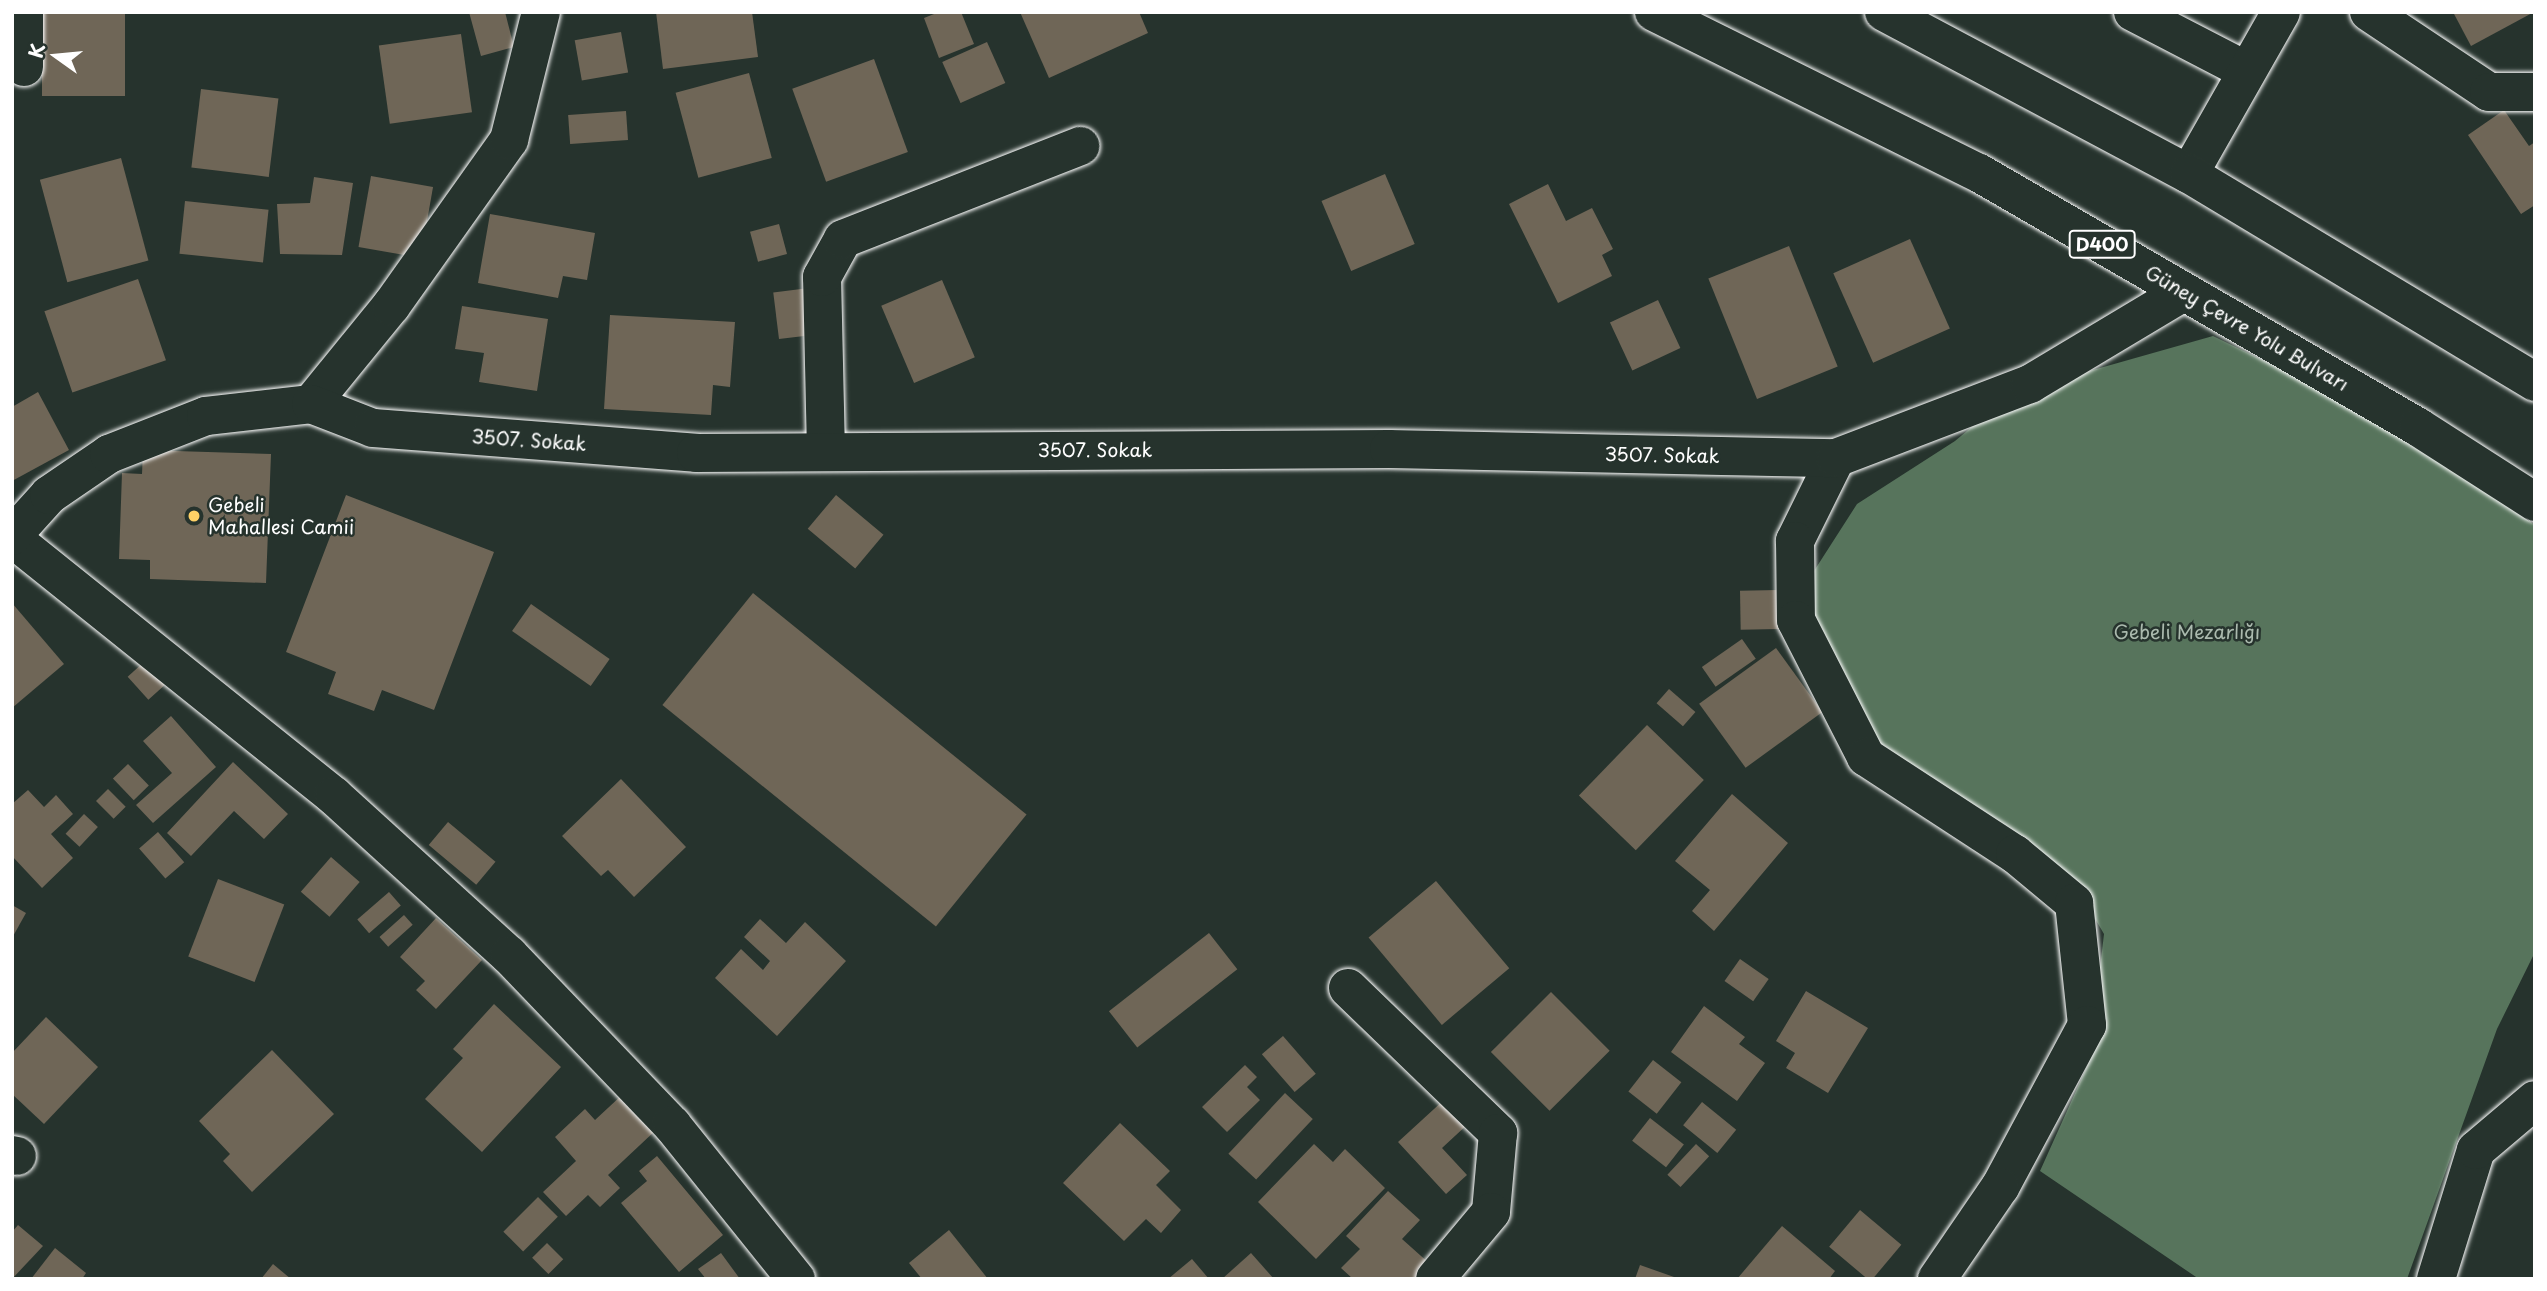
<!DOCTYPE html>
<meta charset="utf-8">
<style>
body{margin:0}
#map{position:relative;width:2547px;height:1291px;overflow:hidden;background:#26332d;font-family:"Playpen Sans",sans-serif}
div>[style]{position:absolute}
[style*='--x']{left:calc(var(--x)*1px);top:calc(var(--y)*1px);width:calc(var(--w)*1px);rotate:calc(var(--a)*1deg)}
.green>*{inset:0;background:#57745c}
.building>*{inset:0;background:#6f6657;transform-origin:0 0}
.roads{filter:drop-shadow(0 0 2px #fff) drop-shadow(0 0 2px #fff)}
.minor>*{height:38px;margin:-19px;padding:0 19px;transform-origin:19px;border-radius:19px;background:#26332d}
.tertiary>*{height:38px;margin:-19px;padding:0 19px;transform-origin:19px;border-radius:19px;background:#26332d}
.secondary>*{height:38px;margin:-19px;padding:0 19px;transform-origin:19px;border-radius:19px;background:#26332d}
.trunk>*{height:38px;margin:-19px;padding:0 19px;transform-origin:19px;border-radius:19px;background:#26332d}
.dots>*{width:19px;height:19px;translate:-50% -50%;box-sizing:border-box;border:4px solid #26332d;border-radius:50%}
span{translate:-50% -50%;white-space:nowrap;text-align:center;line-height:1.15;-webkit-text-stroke:5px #26332d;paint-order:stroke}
.shield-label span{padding:2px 5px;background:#26332d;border:2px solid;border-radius:5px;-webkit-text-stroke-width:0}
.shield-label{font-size:18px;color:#fff;font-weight:700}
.street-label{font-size:19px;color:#fff}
.poi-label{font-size:19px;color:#fff}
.left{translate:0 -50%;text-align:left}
.park-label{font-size:19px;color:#abbaae}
.frame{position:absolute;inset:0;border:14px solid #fff;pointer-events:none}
.north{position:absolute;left:21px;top:21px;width:70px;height:70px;-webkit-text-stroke:5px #26332d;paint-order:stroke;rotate:285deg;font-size:19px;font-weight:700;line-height:28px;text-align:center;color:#fff}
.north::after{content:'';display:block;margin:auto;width:24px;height:32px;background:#fff;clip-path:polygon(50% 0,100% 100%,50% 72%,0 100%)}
</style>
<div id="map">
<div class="green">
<i style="clip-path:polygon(2213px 336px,2343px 399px,2535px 525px,2535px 952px,2497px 1029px,2407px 1279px,2199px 1279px,2040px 1171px,2089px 1062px,2104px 934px,2077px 888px,1932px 805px,1806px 666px,1814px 571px,1857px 504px,1955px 441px,2012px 393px)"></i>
</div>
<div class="building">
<i style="left:42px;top:12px;width:83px;height:84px"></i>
<i style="clip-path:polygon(469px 12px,505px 12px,514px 47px,481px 56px)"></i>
<i style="clip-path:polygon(656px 12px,752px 12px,758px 57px,663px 69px)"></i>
<i style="clip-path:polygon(939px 12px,961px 12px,974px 44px,939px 58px,924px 18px)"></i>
<i style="clip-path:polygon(1020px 12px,1139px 12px,1148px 33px,1049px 78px)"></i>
<i style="clip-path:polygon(2453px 12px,2534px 12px,2471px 46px)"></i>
<i style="left:621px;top:32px;width:41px;height:47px;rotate:80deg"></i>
<i style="left:461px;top:34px;width:79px;height:83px;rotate:82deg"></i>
<i style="left:987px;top:42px;width:45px;height:49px;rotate:66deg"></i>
<i style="left:874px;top:59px;width:99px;height:87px;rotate:70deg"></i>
<i style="left:749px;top:73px;width:88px;height:76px;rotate:75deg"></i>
<i style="left:201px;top:89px;width:78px;height:79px;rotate:7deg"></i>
<i style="clip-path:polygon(2504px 110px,2529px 146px,2535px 142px,2535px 205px,2521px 214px,2468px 135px)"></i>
<i style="left:626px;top:111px;width:29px;height:58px;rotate:86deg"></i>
<i style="left:121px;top:158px;width:106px;height:84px;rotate:75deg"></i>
<i style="left:1385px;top:174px;width:76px;height:69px;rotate:67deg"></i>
<i style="left:371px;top:176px;width:63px;height:72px;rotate:10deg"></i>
<i style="clip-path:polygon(314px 177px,353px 183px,342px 255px,280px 254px,277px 204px,310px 203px)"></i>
<i style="clip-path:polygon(1548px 184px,1566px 221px,1592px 208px,1613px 249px,1602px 255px,1612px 276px,1558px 303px,1509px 204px)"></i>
<i style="left:185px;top:201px;width:84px;height:53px;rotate:6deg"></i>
<i style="clip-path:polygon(490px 214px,595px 233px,587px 280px,563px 276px,558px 298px,478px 283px)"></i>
<i style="left:779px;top:224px;width:31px;height:30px;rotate:75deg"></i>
<i style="left:1910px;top:239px;width:98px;height:84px;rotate:66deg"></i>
<i style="left:1789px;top:246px;width:130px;height:87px;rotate:68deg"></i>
<i style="left:138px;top:279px;width:86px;height:99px;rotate:71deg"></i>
<i style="left:942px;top:280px;width:84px;height:66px;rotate:67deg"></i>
<i style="left:809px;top:288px;width:47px;height:36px;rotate:83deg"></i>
<i style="left:1658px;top:300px;width:53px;height:53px;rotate:65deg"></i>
<i style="clip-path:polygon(462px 306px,548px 319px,537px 391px,479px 382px,484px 353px,455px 349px)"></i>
<i style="clip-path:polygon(610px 315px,735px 322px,730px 387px,713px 385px,711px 415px,604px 409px)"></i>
<i style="clip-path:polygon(38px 392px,69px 450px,12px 481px,12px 407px)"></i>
<i style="clip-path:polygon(143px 450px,271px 454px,266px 583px,150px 579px,150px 560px,119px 559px,122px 473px,142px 474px)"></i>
<i style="clip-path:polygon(346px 495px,494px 552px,434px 710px,382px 690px,374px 711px,328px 694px,336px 672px,286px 652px)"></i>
<i style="left:836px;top:495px;width:62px;height:44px;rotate:40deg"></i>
<i style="left:1778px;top:590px;width:39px;height:38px;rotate:89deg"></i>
<i style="left:753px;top:593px;width:352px;height:144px;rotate:39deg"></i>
<i style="clip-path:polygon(12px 603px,64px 664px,12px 708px)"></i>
<i style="left:531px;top:604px;width:96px;height:33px;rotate:35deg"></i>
<i style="left:1742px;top:639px;width:24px;height:49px;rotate:55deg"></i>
<i style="left:1776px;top:648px;width:79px;height:95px;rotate:54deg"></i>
<i style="left:144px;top:662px;width:31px;height:22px;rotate:48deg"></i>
<i style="left:1669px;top:689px;width:35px;height:19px;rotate:41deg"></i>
<i style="clip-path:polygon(171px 716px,216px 767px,153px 823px,136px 805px,172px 773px,143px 741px)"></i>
<i style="left:1647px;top:725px;width:79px;height:98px;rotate:44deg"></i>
<i style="clip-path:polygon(233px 762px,288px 814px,264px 839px,234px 811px,191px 856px,167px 833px)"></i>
<i style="left:128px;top:764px;width:30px;height:21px;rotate:46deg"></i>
<i style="clip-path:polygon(621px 779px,686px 847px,634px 897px,608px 870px,601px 876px,562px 836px)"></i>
<i style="left:108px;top:789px;width:25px;height:17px;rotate:45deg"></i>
<i style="clip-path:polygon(28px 790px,44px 807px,56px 795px,73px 814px,51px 834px,73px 858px,42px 888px,12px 856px,12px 804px)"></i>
<i style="clip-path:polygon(1732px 794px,1788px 843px,1714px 931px,1692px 911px,1710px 890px,1675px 861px)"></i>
<i style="left:84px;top:814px;width:19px;height:27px;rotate:43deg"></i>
<i style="left:448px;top:822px;width:62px;height:30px;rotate:40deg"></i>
<i style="left:158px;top:832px;width:40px;height:25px;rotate:49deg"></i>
<i style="left:331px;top:857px;width:38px;height:46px;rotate:41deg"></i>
<i style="left:218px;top:879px;width:71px;height:83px;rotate:21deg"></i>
<i style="left:1436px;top:881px;width:114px;height:88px;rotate:50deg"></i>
<i style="left:389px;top:892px;width:18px;height:42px;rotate:49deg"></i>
<i style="clip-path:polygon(12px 905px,26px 913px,12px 938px)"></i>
<i style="left:404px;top:915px;width:13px;height:33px;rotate:48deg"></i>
<i style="clip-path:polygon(436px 918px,482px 960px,436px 1009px,416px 990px,425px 981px,400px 957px)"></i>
<i style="clip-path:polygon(760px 919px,786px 943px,805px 922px,846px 961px,777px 1036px,715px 978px,741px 949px,763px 970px,770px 961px,744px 937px)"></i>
<i style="left:1209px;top:933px;width:46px;height:127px;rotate:52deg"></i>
<i style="left:1740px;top:959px;width:35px;height:27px;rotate:35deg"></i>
<i style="clip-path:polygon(1806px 991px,1868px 1028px,1828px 1093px,1786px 1068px,1795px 1053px,1776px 1041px)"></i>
<i style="left:1551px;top:992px;width:83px;height:85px;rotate:45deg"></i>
<i style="clip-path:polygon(494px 1004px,561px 1067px,482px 1152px,425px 1099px,463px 1058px,453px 1049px)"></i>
<i style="clip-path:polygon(1704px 1006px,1745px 1037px,1739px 1044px,1765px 1063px,1737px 1101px,1671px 1052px)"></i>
<i style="clip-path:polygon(46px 1017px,98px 1067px,44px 1124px,12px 1094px,12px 1053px)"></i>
<i style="left:1283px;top:1036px;width:50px;height:28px;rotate:49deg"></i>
<i style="clip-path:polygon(272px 1050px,334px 1114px,252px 1192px,223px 1161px,230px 1154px,199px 1121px)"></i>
<i style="left:1653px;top:1060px;width:36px;height:40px;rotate:38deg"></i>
<i style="clip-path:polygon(1245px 1065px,1257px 1077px,1247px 1087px,1260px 1100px,1227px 1132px,1202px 1107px)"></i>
<i style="left:1285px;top:1093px;width:38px;height:83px;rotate:43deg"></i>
<i style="clip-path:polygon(623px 1094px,656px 1130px,608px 1175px,620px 1188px,600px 1207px,588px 1195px,566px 1216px,543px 1192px,576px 1161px,555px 1137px,585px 1109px,595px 1120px)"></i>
<i style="clip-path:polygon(1446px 1098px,1469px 1123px,1442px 1148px,1467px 1175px,1446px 1194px,1398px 1142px)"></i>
<i style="left:1702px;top:1102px;width:44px;height:30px;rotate:39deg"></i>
<i style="left:1650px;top:1118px;width:43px;height:29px;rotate:38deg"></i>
<i style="clip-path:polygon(1120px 1123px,1170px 1171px,1156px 1185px,1181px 1210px,1161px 1233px,1146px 1219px,1124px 1241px,1063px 1183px)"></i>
<i style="clip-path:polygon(1314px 1144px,1333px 1162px,1345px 1149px,1385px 1188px,1316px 1259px,1258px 1202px)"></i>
<i style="left:1696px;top:1144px;width:18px;height:42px;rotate:43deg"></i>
<i style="clip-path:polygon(657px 1156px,723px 1235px,679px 1272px,621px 1203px,647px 1181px,639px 1171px)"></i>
<i style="clip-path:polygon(1388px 1191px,1420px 1220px,1402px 1239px,1430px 1264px,1416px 1279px,1353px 1279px,1341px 1268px,1360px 1249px,1346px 1236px)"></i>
<i style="left:538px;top:1197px;width:28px;height:49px;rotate:45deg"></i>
<i style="left:1860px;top:1210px;width:54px;height:48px;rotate:40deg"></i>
<i style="clip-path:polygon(18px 1225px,43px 1246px,12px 1279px,12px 1232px)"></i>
<i style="clip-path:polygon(1782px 1226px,1835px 1271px,1829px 1279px,1737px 1279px)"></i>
<i style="clip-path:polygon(949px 1230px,988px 1279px,922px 1279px,909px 1263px)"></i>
<i style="left:547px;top:1243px;width:23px;height:21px;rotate:45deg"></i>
<i style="clip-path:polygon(55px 1248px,86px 1273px,82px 1279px,31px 1279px)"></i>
<i style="clip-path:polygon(721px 1253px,740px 1279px,706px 1279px,698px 1269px)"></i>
<i style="clip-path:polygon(1251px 1253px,1274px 1279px,1222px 1279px)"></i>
<i style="clip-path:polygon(1192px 1259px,1209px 1279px,1168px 1279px)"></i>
<i style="clip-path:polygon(273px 1264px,291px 1279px,261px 1279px)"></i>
<i style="clip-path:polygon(1640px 1265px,1674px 1277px,1673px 1279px,1635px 1279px)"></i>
</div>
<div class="roads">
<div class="minor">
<i style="--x:2133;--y:12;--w:128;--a:27.4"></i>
<i style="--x:2369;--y:12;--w:144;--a:33.7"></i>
<i style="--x:2489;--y:92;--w:46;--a:0"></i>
<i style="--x:24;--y:67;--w:55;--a:-90"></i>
<i style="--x:2189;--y:174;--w:186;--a:-60.4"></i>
<i style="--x:311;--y:404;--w:127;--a:-50.8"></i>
<i style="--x:391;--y:306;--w:204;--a:-54.6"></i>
<i style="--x:509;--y:140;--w:132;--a:-76"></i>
<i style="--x:826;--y:452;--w:175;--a:-91.3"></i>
<i style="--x:822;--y:277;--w:43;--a:-61.1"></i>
<i style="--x:843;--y:239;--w:255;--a:-21.4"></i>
<i style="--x:1836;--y:458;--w:93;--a:116.3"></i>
<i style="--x:1795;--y:541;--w:79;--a:89.3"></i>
<i style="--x:1796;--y:620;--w:154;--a:62.9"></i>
<i style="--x:1866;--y:757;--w:178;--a:33.1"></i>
<i style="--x:2015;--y:854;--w:77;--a:39.7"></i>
<i style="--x:2074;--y:903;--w:123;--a:83.9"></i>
<i style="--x:2087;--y:1025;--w:184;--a:118.2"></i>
<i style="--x:2000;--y:1187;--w:112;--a:124.4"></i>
<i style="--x:1348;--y:988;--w:209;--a:44"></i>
<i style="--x:1498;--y:1133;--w:79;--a:95.1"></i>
<i style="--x:1491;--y:1212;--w:87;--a:129.9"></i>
<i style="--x:12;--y:1155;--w:5;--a:11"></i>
<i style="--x:2436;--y:1279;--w:135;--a:-72.8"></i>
<i style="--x:2476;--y:1150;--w:77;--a:-40.3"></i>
</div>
<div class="tertiary">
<i style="--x:12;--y:538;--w:413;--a:38.7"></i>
<i style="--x:334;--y:796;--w:236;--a:42.3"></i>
<i style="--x:509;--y:955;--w:236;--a:46.2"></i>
<i style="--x:672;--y:1125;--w:198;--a:51.2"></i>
</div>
<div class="secondary">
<i style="--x:12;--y:536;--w:55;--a:-47.9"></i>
<i style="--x:49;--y:495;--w:73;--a:-34.3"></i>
<i style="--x:109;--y:454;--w:104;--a:-21.4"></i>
<i style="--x:206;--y:416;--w:106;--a:-6.5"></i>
<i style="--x:311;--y:404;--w:66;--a:21.2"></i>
<i style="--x:373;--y:428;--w:324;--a:4.4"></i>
<i style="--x:696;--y:453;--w:693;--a:-0.33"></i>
<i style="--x:1389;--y:449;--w:447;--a:1.2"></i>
<i style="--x:1836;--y:458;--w:208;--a:-20.9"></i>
<i style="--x:2030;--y:384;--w:179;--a:-30.9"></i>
</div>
<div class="trunk">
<i style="--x:1654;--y:12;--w:363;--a:26.4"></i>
<i style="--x:1979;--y:173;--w:507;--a:30.05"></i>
<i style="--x:2418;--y:427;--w:139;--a:32.7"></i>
<i style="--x:1884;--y:12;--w:345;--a:28"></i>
<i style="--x:2189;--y:174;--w:404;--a:31"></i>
</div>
</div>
<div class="dots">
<i style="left:194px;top:516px;background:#ffd166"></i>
</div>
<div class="shield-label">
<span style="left:2102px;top:244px">D400</span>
</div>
<div class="street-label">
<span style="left:2247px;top:328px;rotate:30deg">Güney Çevre Yolu Bulvarı</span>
<span style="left:529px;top:440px;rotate:4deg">3507. Sokak</span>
<span style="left:1095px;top:450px">3507. Sokak</span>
<span style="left:1662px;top:455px;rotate:1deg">3507. Sokak</span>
</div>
<div class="poi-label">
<span class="left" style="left:208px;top:516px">Gebeli<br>Mahallesi Camii</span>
</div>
<div class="park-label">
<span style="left:2187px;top:632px">Gebeli Mezarlığı</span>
</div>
<div class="frame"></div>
<div class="north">K</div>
</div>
